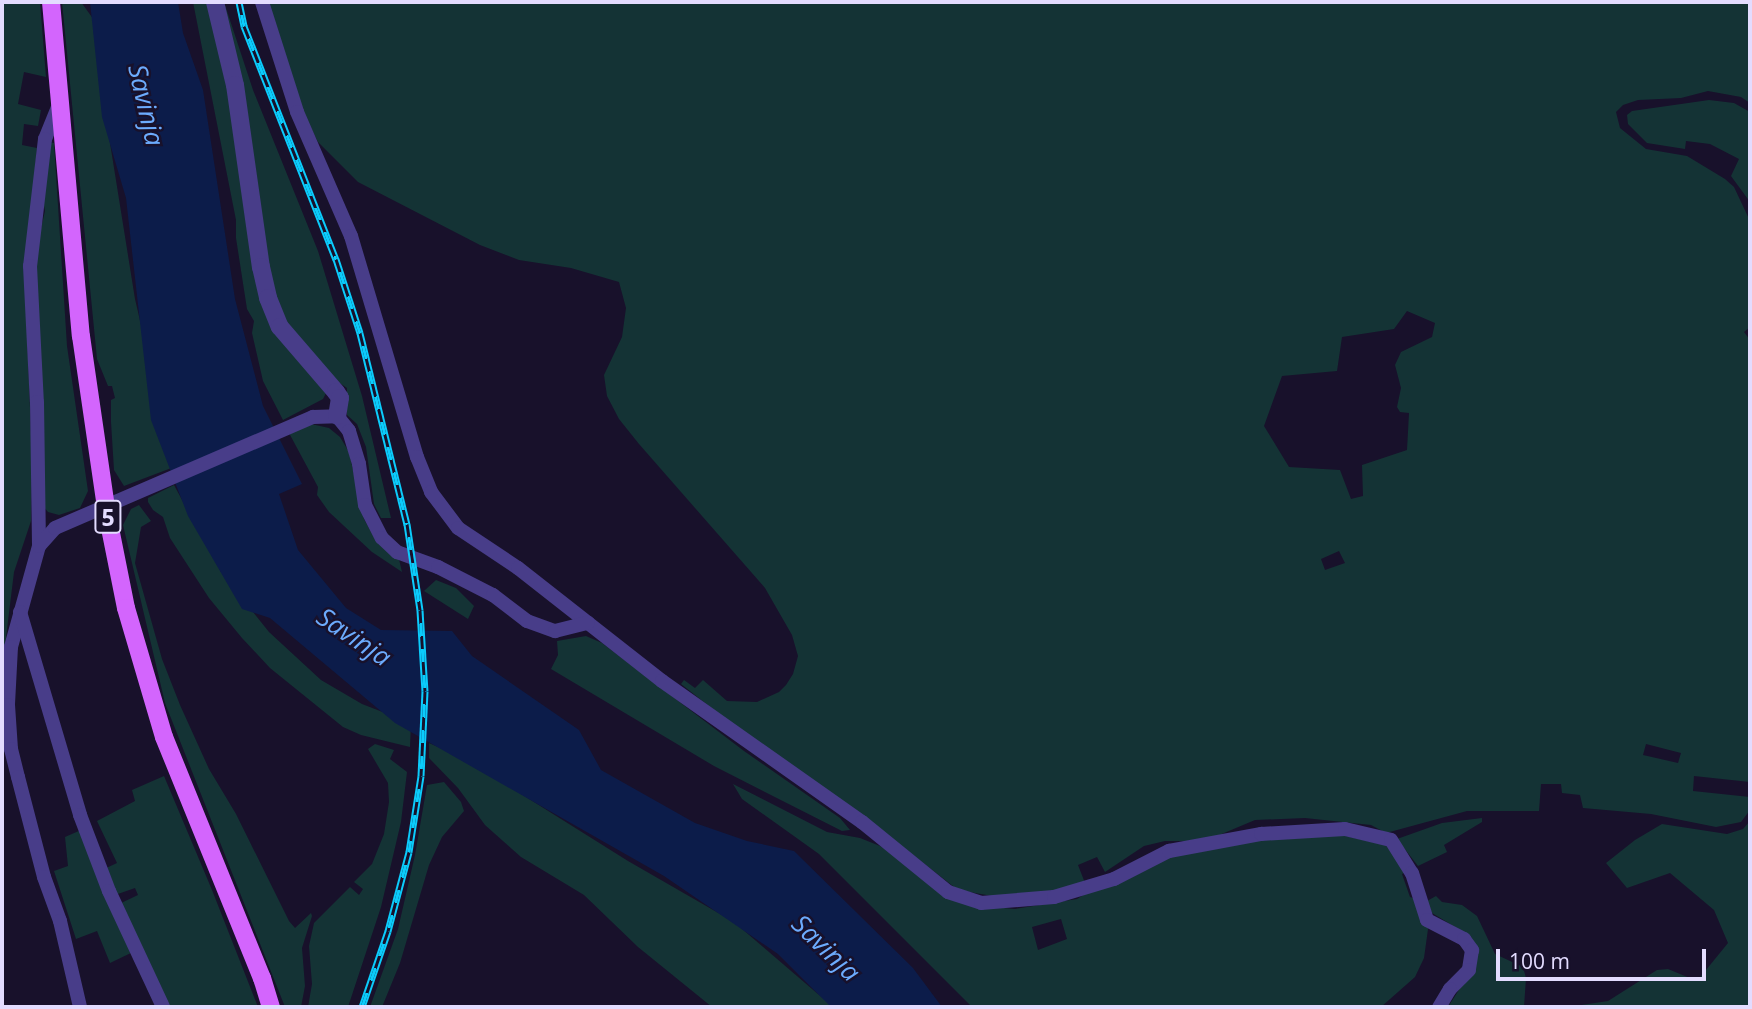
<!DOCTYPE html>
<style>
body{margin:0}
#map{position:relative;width:1752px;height:1009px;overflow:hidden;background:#18112b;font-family:"Open Sans",sans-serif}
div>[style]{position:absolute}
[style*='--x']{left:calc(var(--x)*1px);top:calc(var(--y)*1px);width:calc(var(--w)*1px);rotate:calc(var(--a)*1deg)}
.green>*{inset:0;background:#143335}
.water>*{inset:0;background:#0c1c4a}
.minor>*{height:14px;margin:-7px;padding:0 7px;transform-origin:7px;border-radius:7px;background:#483d89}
.tertiary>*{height:18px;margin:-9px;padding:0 9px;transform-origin:9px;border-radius:9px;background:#483d89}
.primary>*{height:18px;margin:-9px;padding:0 9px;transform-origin:9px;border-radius:9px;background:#d365fd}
.rail>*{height:7px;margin-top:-3.5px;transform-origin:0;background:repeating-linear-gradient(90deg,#18112b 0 13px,#0bccfc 0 26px);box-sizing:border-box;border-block:2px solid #0bccfc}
span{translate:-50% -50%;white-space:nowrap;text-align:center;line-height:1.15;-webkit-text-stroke:5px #18112b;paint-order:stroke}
.shield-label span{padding:2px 5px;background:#18112b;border:2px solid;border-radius:5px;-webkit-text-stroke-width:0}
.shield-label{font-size:23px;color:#e3dcff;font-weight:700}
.water-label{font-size:26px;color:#6cabfd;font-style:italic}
.frame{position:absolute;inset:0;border:4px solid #e3dcff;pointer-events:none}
.scale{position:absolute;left:1496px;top:949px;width:210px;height:32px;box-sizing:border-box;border:4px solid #e3dcff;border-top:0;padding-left:9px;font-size:21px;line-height:24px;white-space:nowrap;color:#e3dcff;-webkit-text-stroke:5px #18112b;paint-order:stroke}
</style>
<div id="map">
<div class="green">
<i style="clip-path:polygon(2px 2px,40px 2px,46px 77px,24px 72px,18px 104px,41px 110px,38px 126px,24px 124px,22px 145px,37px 148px,25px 281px,32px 459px,31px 521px,14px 572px,2px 670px)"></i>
<i style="clip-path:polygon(62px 2px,81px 2px,94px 20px,102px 93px,135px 299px,174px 467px,124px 486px,114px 470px,111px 422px,111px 400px,115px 398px,112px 386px,108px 386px,97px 359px)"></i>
<i style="clip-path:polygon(193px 2px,213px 2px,263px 295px,326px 393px,323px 399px,283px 420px,263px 381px,252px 333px,254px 321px,247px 309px,236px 238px,236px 220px)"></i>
<i style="clip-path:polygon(217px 2px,224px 2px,253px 90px,318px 251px,362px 396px,391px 518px,381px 518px,374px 504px,366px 447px,357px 424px,347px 415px,347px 388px,331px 377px,279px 315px)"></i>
<i style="clip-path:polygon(evenodd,267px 2px,1750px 2px,1750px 103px,1741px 97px,1708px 91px,1681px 98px,1638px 100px,1623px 105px,1616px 112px,1620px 128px,1646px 149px,1687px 156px,1725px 179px,1734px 187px,1750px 221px,1750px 327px,1744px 332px,1750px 340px,1750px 782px,1694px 776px,1693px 791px,1750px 797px,1750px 810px,1741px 822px,1716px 827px,1651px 814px,1583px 808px,1580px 795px,1562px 793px,1561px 784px,1541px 784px,1539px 811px,1467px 811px,1386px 833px,1371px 825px,1305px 818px,1255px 820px,1205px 841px,1165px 841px,1144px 846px,1105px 872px,1097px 857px,1078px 865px,1085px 883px,1062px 892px,998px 897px,958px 890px,886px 834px,747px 736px,681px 684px,684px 680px,695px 688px,703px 680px,727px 701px,757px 702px,779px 692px,786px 685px,793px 674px,798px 656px,792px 635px,765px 588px,639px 444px,619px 419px,607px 396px,604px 375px,622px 337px,626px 308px,619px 282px,571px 268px,519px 260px,480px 245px,358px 182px,318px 142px,304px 114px,267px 2px,1407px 311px,1435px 323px,1432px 337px,1401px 352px,1395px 365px,1401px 388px,1397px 407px,1400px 412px,1409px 413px,1407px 450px,1362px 465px,1363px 496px,1351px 499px,1340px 470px,1289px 467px,1264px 426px,1282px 376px,1337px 371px,1342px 337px,1394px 329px,1407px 311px,267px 2px,1339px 551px,1345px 563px,1325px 570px,1321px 559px,1339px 551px,267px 2px,1646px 744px,1681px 753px,1678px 763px,1643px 755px,1646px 744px)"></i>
<i style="clip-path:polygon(1709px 100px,1734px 103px,1750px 112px,1750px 202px,1731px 176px,1739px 159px,1710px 144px,1686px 141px,1685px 149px,1647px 143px,1628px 124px,1627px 115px,1632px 111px)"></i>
<i style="clip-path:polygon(49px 142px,54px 143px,67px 346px,88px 491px,80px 508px,59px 515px,48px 512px,43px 506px,32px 267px,45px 211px,42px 196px)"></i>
<i style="clip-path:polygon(311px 424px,329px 428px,340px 437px,349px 452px,364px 519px,375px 539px,398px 555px,402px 572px,372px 552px,329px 512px,317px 495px,318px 487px,289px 433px)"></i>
<i style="clip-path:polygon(174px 485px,221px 572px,269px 632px,321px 680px,362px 704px,411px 723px,410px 747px,361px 735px,343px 727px,270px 668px,242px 638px,209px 598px,170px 538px,163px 517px,153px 510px,148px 502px,148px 498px)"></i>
<i style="clip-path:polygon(139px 505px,151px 521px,141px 527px,135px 563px,162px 659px,180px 705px,209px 769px,236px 814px,289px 921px,295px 928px,311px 913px,312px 916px,302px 948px,305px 986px,301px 1007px,285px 1007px,165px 703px,123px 525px,131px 509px)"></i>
<i style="clip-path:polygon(436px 580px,456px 588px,474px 606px,468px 619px,424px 591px)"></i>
<i style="clip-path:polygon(586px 636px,602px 643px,744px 751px,840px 818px,850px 830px,842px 831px,714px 766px,551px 669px,558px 655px,557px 641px)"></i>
<i style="clip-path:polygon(429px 743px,467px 760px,628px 861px,734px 922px,833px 1007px,712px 1007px,638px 947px,584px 895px,521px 857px,485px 825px,458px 788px,429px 758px)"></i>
<i style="clip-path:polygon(375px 744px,394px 750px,390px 759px,407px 772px,401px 822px,381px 907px,348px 1007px,308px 1007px,312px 984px,309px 946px,314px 923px,350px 887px,359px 895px,363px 889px,354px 882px,372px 864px,384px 834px,389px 802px,388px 783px,368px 749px)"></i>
<i style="clip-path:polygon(164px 776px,212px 890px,258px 1007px,167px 1007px,119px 904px,138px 895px,135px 888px,115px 895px,104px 869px,117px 863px,97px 821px,135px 801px,132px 790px)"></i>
<i style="clip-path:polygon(444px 782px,461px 802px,464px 811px,442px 837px,429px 865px,400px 963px,382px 1007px,370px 1007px,398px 929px,415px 855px,427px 785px)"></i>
<i style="clip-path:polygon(evenodd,733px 784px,827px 832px,860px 838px,880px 846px,980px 906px,1015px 909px,1077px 899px,1131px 865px,1228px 844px,1328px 832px,1385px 845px,1400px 859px,1408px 871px,1402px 874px,1410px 897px,1416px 899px,1429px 922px,1424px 958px,1415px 977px,1381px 1007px,972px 1007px,819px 854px,742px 799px,733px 784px,1061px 919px,1067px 939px,1038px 950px,1032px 927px,1061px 919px)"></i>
<i style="clip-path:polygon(1482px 818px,1482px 822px,1444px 845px,1447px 852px,1418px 866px,1397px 839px,1442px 823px)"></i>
<i style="clip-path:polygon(1750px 821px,1750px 1007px,1568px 1007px,1608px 1001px,1657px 970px,1668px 969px,1697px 981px,1728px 943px,1714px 910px,1670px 873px,1627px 888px,1606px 863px,1635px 840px,1662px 824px,1727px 834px,1743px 829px)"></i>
<i style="clip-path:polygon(81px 830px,133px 952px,110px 963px,97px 931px,76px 939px,54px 871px,68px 866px,65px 837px)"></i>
<i style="clip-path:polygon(1436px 896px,1442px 902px,1462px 905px,1477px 916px,1495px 954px,1523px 967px,1526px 978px,1524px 1007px,1448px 1007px,1473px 968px,1465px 933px,1432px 913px,1427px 901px)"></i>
</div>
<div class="water">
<i style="clip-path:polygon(90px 2px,178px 2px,183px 33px,203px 90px,235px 299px,263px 406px,302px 484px,279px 494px,298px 550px,346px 608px,381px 630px,452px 631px,472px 656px,579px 730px,601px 770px,695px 823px,747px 841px,794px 851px,913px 968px,942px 1007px,831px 1007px,778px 954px,664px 876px,395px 723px,270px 618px,242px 609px,188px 516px,151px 420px,126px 198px,102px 117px)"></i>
</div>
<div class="minor">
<i style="--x:262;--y:2;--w:115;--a:72.3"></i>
<i style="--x:297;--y:112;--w:135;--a:66.5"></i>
<i style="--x:351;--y:236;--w:231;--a:73.4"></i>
<i style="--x:417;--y:457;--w:38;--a:68"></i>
<i style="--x:431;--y:492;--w:45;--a:53.1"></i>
<i style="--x:458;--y:528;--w:72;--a:33.7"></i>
<i style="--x:518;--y:568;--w:183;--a:38.1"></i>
<i style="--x:662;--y:681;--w:245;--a:35.2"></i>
<i style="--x:862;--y:822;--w:111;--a:39.1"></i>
<i style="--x:948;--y:892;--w:35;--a:18"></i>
<i style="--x:981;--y:903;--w:73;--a:-4.7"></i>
<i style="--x:1054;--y:897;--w:63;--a:-16.7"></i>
<i style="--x:1114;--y:879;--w:62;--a:-27"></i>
<i style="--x:1169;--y:851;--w:94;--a:-10.5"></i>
<i style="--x:1261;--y:834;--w:84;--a:-3.4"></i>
<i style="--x:1345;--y:829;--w:47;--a:13.4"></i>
<i style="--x:1391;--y:840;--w:39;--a:58"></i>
<i style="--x:1412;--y:873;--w:49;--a:72.3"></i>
<i style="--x:1427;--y:920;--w:42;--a:27.2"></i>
<i style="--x:1464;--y:939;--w:14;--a:54"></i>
<i style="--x:1472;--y:950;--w:20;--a:99"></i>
<i style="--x:1469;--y:970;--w:27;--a:135"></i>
<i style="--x:1450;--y:989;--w:21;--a:121"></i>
<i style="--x:60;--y:102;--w:40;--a:112"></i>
<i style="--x:45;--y:139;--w:128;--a:96.7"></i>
<i style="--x:30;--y:266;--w:136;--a:87.1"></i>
<i style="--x:37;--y:402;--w:144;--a:89.2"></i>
<i style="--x:39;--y:546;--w:105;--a:105.5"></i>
<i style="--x:11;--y:647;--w:58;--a:93"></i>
<i style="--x:8;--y:705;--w:44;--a:86.1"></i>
<i style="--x:11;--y:749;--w:29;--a:76"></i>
<i style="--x:18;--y:777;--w:103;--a:75.4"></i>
<i style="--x:44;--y:877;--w:47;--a:70"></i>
<i style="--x:60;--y:921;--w:88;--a:76.9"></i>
<i style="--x:39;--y:546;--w:24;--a:-48"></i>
<i style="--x:55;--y:528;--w:281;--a:-23.3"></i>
<i style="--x:313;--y:417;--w:24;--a:-2"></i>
<i style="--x:337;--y:416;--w:19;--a:51"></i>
<i style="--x:349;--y:431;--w:34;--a:73"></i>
<i style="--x:359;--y:464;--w:41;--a:81.7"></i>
<i style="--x:365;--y:505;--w:37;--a:63"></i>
<i style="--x:382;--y:538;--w:21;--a:43"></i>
<i style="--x:397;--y:552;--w:44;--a:20.1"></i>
<i style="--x:438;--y:567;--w:62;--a:27"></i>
<i style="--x:493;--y:595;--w:43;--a:37.4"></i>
<i style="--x:527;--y:621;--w:30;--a:20"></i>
<i style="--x:555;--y:631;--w:34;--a:-14"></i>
<i style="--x:20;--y:612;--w:212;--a:73.5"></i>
<i style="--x:80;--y:815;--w:81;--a:69.1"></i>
<i style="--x:109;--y:891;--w:128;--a:65"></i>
</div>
<div class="tertiary">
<i style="--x:215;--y:2;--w:85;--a:76.5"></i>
<i style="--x:235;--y:85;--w:184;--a:81.9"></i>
<i style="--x:261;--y:267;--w:32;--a:77"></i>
<i style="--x:268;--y:298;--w:31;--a:68"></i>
<i style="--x:280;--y:327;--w:86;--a:49.3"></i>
<i style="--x:336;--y:392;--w:7;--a:56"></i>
<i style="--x:340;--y:398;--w:18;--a:99"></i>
</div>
<div class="primary">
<i style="--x:51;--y:2;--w:335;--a:84.9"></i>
<i style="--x:81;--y:336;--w:174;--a:81.7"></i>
<i style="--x:106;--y:508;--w:102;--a:78.7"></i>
<i style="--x:126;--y:608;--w:134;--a:73.6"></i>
<i style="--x:164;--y:737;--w:260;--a:67.9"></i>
<i style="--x:262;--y:978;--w:30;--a:73"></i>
</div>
<div class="rail">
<i style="--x:239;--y:2;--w:25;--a:78"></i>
<i style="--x:244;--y:26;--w:251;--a:68.5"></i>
<i style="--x:336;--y:259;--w:78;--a:72"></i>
<i style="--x:360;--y:333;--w:197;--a:76.2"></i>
<i style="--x:407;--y:524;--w:87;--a:81.4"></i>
<i style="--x:420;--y:610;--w:81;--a:86.5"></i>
<i style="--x:425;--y:691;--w:85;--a:92.7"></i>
<i style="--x:421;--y:776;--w:77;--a:99"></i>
<i style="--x:409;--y:852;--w:82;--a:104.9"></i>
<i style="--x:388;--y:931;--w:80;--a:108.9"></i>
</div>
<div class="shield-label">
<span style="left:108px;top:517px">5</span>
</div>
<div class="water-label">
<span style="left:146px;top:105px;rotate:77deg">Savinja</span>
<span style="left:354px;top:637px;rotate:34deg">Savinja</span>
<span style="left:826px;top:948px;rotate:44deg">Savinja</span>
</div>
<div class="frame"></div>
<div class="scale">100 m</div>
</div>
